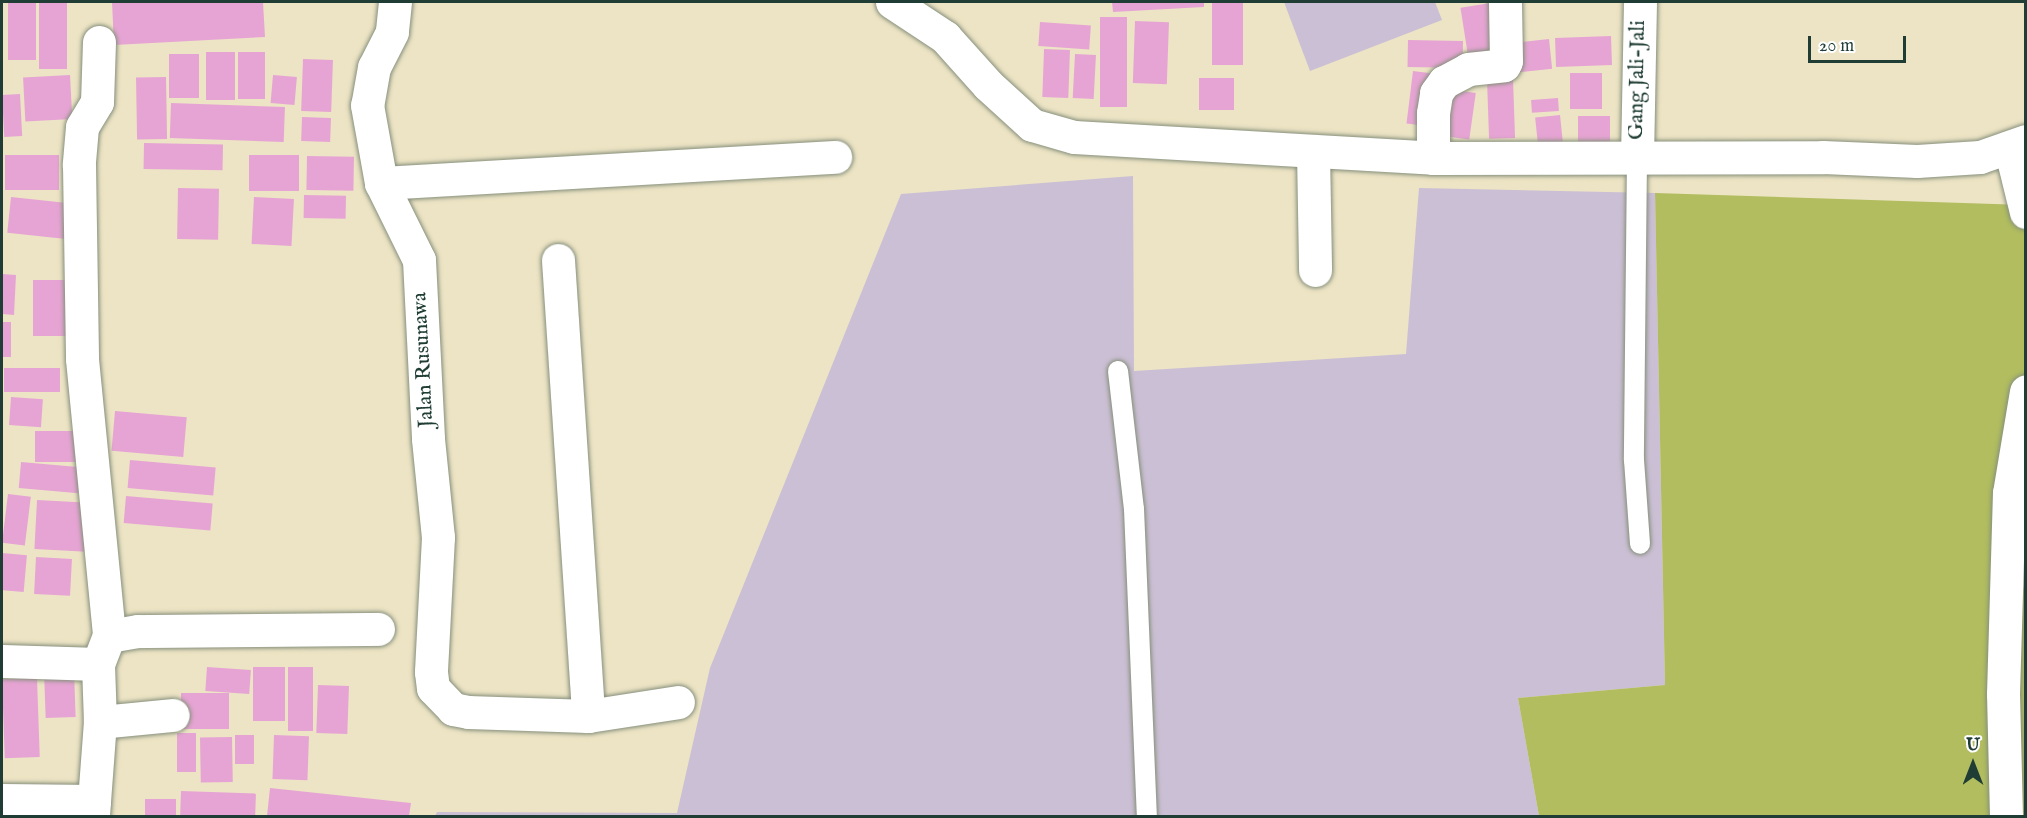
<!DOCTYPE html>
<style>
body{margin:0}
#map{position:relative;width:2027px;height:818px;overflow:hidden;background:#ede4c5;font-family:"IM FELL English",serif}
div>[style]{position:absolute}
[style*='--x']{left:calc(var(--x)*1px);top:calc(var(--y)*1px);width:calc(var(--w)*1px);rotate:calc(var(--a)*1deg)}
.industrial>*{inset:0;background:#cbbfd5}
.green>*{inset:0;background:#b1bd5f}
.building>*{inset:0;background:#e6a4d4;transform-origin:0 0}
.roads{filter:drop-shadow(0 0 2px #86907c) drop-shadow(0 0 2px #86907c)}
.service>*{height:20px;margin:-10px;padding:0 10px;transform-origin:10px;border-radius:10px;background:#fff}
.minor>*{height:33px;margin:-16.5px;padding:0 16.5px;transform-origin:16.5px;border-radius:16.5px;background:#fff}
span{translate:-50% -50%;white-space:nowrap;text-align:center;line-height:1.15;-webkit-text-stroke:4.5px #fff;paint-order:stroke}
.street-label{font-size:21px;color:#1f3d34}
.frame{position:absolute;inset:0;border:3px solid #1f3d34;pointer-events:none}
.north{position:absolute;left:1943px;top:734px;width:60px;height:60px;-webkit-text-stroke:4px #fff;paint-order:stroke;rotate:0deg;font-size:16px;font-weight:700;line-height:24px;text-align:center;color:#1f3d34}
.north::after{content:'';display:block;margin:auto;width:21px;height:27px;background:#1f3d34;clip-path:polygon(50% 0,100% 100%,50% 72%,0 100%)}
.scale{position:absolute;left:1808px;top:36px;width:98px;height:27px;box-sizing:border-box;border:3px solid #1f3d34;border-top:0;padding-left:8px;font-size:18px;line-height:21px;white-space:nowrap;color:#1f3d34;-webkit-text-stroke:4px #fff;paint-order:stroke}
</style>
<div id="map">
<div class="industrial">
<i style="clip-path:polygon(1284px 2px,1435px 2px,1442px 20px,1310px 71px)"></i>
<i style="clip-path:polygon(1133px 176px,1134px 371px,1406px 354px,1419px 188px,1655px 193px,1665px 685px,1518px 698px,1539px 816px,435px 816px,437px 812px,677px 813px,710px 668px,901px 194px)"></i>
</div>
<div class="green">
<i style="clip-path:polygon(1655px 193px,2025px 205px,2026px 461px,2008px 584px,2025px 588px,2025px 816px,1539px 816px,1518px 698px,1665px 685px)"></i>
</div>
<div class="building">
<i style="left:8px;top:2px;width:28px;height:58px"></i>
<i style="left:39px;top:2px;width:28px;height:67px"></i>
<i style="clip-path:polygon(112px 2px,263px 2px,265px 37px,114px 45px)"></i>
<i style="clip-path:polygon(1112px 2px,1204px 2px,1204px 7px,1113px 12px)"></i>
<i style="left:1212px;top:2px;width:31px;height:63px"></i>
<i style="left:1497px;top:2px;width:52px;height:37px;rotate:81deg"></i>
<i style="left:1100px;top:17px;width:27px;height:90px"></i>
<i style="left:1135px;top:21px;width:34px;height:62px;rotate:2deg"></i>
<i style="left:1040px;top:22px;width:51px;height:24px;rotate:4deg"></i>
<i style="left:1611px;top:36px;width:29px;height:56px;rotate:88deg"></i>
<i style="left:1549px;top:39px;width:30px;height:35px;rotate:84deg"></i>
<i style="left:1408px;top:40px;width:55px;height:27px;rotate:1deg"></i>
<i style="left:1044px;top:49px;width:26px;height:48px;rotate:2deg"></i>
<i style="left:206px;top:52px;width:29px;height:48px"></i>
<i style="left:238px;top:52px;width:27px;height:47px"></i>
<i style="left:169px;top:54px;width:30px;height:44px"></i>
<i style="left:1075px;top:54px;width:21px;height:44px;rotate:3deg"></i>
<i style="left:303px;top:59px;width:30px;height:52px;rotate:2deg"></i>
<i style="left:1413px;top:71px;width:24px;height:53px;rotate:7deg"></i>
<i style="left:1602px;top:73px;width:36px;height:32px;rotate:90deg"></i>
<i style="left:70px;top:75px;width:44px;height:47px;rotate:87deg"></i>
<i style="left:273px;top:75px;width:24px;height:28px;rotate:5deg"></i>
<i style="left:166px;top:77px;width:62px;height:30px;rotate:89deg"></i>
<i style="left:1199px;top:78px;width:35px;height:32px"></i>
<i style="left:1513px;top:79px;width:59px;height:26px;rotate:88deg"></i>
<i style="left:1454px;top:90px;width:22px;height:47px;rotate:8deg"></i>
<i style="left:20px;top:94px;width:42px;height:18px;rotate:87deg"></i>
<i style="left:1558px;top:98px;width:13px;height:27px;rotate:86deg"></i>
<i style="left:171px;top:103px;width:114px;height:35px;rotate:2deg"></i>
<i style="left:1560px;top:115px;width:28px;height:25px;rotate:84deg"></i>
<i style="left:1578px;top:116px;width:32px;height:28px"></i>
<i style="left:302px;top:117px;width:29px;height:24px;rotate:2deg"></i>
<i style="left:144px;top:143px;width:79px;height:26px;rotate:1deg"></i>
<i style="left:5px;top:155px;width:54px;height:35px"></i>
<i style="left:249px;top:155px;width:50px;height:36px"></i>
<i style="left:307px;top:156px;width:47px;height:34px;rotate:1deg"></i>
<i style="left:178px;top:188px;width:41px;height:51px;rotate:1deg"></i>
<i style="left:304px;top:195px;width:42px;height:23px;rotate:1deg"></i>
<i style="left:11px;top:197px;width:66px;height:36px;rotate:6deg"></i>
<i style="left:254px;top:197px;width:40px;height:47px;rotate:3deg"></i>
<i style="clip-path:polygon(2px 274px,16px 275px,14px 315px,2px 314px)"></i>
<i style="left:33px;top:280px;width:42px;height:56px"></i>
<i style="left:2px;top:322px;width:9px;height:35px"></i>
<i style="left:60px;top:368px;width:24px;height:56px;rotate:90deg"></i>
<i style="left:11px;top:397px;width:32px;height:28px;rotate:4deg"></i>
<i style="left:115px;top:411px;width:72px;height:40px;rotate:5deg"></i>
<i style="left:35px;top:431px;width:48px;height:31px"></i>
<i style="left:130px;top:460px;width:86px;height:28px;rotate:5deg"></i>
<i style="left:21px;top:462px;width:60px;height:26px;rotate:5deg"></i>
<i style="left:8px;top:494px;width:23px;height:49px;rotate:7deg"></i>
<i style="left:126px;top:496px;width:87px;height:27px;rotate:5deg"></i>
<i style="left:37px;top:500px;width:52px;height:49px;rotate:3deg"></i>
<i style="left:2px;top:553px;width:25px;height:37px;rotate:5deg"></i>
<i style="left:36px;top:557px;width:36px;height:37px;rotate:3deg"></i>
<i style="left:207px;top:667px;width:44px;height:24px;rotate:4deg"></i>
<i style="left:253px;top:667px;width:32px;height:54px"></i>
<i style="left:288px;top:667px;width:25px;height:64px"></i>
<i style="left:74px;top:670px;width:47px;height:30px;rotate:88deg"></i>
<i style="left:37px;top:678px;width:79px;height:35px;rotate:88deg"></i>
<i style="left:318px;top:685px;width:31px;height:48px;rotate:2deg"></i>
<i style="left:181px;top:693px;width:48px;height:36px"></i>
<i style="left:177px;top:733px;width:19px;height:39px"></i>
<i style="left:254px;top:735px;width:29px;height:19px;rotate:90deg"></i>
<i style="left:274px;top:735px;width:35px;height:44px;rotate:2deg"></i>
<i style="left:232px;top:737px;width:45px;height:32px;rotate:89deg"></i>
<i style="clip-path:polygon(270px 788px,411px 803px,409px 816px,267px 816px)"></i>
<i style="left:181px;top:791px;width:75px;height:25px;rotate:2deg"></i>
<i style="left:145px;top:799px;width:31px;height:17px"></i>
</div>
<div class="roads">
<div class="service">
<i style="--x:1637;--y:158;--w:302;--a:90.6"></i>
<i style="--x:1634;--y:460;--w:84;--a:85.9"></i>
<i style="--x:1118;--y:371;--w:139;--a:83.4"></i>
<i style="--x:1134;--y:509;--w:307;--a:87.6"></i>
</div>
<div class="minor">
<i style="--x:395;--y:2;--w:30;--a:96"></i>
<i style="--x:392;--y:32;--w:39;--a:117"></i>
<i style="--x:374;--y:67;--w:39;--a:100"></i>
<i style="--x:367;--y:105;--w:79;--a:79.8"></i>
<i style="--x:381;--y:183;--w:86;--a:63.7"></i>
<i style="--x:419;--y:260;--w:179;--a:87.1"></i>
<i style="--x:428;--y:439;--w:99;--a:84.2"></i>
<i style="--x:438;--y:537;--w:135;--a:93"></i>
<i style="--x:431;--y:672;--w:16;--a:83"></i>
<i style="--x:433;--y:688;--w:29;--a:46"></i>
<i style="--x:453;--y:709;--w:15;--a:11"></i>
<i style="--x:468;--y:712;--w:120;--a:1.9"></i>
<i style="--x:588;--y:716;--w:91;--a:-8.8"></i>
<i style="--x:892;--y:2;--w:64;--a:33.4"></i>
<i style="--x:945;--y:37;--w:64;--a:48.1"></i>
<i style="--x:988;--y:85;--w:59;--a:42.3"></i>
<i style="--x:1032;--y:125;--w:44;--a:15.9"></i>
<i style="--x:1074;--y:137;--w:360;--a:3.3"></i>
<i style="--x:1433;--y:158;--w:390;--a:-0.1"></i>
<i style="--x:1823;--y:157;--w:94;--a:2.4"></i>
<i style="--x:1917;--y:161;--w:63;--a:-3.6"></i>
<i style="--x:1980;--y:157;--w:49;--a:-19.2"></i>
<i style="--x:99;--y:42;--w:60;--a:91.9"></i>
<i style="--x:97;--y:102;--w:29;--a:121"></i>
<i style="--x:82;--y:127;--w:38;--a:95"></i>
<i style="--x:79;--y:165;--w:194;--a:89.1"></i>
<i style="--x:82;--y:359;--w:278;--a:84.4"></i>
<i style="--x:2010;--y:147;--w:67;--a:76.2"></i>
<i style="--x:1313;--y:151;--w:119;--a:89"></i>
<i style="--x:1433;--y:158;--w:45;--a:-90"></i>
<i style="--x:1433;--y:113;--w:20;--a:-81"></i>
<i style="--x:1436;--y:93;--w:14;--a:-54"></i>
<i style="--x:1444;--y:82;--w:27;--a:-28"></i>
<i style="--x:1468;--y:69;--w:36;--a:-6"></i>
<i style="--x:1504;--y:65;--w:4;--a:-63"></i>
<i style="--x:1506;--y:61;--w:59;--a:-91"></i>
<i style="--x:1637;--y:158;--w:156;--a:-88.9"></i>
<i style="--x:381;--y:183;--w:455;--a:-3.3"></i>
<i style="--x:558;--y:260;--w:457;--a:86.2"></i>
<i style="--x:2;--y:661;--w:96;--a:1.8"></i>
<i style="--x:100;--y:722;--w:73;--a:-5.5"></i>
<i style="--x:2;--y:800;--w:92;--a:0.6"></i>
<i style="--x:94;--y:801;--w:15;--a:94"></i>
<i style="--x:94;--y:801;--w:79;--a:-85.7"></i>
<i style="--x:100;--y:722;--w:58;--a:-92"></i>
<i style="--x:98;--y:664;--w:30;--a:-69"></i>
<i style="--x:109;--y:636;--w:29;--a:-10"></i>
<i style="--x:138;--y:631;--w:240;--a:-0.5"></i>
<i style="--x:2006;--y:816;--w:122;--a:-91.4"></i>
<i style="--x:2003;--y:694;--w:201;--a:-88.3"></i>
<i style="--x:2009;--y:493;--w:103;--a:-80.5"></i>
</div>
</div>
<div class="street-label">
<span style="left:1638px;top:80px;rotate:-89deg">Gang Jali-Jali</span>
<span style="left:424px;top:360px;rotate:-93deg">Jalan Rusunawa</span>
</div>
<div class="frame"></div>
<div class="north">U</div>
<div class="scale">20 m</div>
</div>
